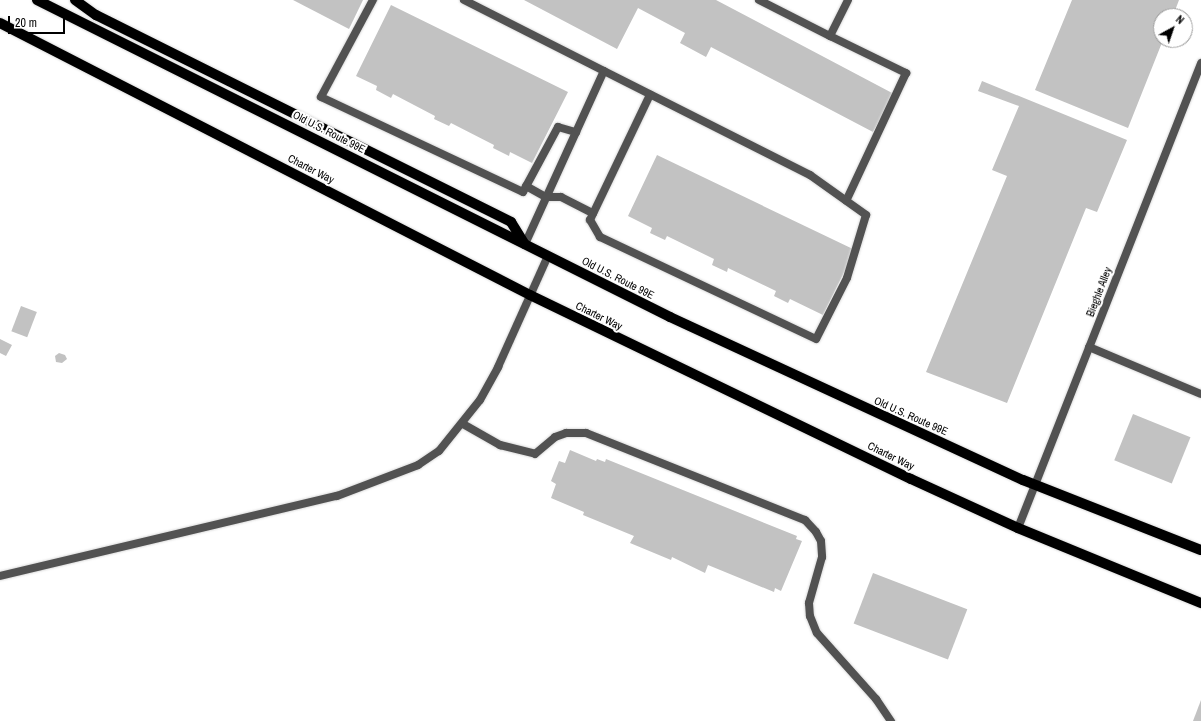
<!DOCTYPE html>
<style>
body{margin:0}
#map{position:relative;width:1201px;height:721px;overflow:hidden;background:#fff;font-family:"Archivo Narrow",sans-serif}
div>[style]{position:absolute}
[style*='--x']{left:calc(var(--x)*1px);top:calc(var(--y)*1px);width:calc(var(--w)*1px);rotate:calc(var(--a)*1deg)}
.building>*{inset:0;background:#c2c2c2;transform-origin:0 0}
.roads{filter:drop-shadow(0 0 1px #dbdbdb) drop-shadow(0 0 1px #dbdbdb)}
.lane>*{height:8px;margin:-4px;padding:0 4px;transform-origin:4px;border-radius:4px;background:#525252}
.street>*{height:8px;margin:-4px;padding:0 4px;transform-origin:4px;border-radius:4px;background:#525252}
.primary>*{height:10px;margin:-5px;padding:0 5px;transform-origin:5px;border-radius:5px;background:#000}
span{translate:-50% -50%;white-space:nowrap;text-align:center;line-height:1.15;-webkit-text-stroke:4px #fff;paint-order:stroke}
.street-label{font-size:11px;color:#000}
.north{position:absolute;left:1153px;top:8px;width:40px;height:40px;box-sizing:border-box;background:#fff;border:1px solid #999;border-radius:50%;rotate:40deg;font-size:11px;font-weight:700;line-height:16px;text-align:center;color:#000}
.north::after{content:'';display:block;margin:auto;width:14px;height:18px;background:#000;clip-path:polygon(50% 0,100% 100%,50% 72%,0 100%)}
.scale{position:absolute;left:8px;top:16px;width:57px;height:18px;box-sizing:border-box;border:2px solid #000;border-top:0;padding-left:5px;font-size:12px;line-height:14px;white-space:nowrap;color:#000;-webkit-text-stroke:3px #fff;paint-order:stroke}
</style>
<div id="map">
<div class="building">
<i style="clip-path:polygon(293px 0,363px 0,349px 29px)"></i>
<i style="clip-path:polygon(524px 0,716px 0,894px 94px,873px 132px,711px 47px,706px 57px,680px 43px,685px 33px,638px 8px,617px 49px)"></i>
<i style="clip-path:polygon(1072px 0,1179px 0,1173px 16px,1161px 16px,1161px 40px,1163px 40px,1128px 128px,1035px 90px)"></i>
<i style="clip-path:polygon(391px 5px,568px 92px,532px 163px,510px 152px,509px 156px,493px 148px,494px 145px,451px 123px,449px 126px,434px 119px,435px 116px,393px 94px,391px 98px,376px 90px,377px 86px,356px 76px)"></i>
<i style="clip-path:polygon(982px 81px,1127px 140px,1097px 212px,1086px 208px,1007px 403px,926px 372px,1007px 176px,992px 170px,1019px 106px,978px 91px)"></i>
<i style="clip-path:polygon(657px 155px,855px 250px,823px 315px,790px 299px,788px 303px,774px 296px,776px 291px,728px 268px,727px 272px,712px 265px,714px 259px,667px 236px,665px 240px,650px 233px,652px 228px,628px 216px)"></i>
<i style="left:21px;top:306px;width:17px;height:27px;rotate:21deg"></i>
<i style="clip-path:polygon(0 339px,12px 345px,6px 356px,0 353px)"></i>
<i style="clip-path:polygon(59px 353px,65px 355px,67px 359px,62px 363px,56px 362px,55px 356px)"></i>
<i style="left:1133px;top:414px;width:62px;height:50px;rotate:22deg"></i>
<i style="clip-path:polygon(570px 450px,596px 461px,597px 459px,605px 462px,606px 459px,797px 536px,796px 539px,802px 541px,781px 591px,775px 588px,774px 592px,708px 565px,705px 573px,672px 557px,671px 560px,630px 543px,634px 536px,583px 515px,584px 512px,551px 498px,556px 484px,551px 481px,559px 461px,565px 463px)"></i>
<i style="left:873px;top:573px;width:101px;height:54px;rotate:21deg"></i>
<i style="clip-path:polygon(1201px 700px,1201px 721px,1193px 721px)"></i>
</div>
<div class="roads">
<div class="lane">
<i style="--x:373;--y:0;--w:110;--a:118.2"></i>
<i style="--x:321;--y:97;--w:223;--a:25.2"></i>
<i style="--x:523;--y:192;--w:74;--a:-61.7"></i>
<i style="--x:558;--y:127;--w:19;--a:16"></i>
<i style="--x:464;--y:0;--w:157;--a:26.9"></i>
<i style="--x:759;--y:0;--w:80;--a:26.9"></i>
<i style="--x:830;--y:36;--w:40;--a:-63.4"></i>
<i style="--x:830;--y:36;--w:85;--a:26"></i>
<i style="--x:906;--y:73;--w:141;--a:115.1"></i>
<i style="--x:526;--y:186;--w:23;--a:29"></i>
<i style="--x:546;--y:197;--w:15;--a:0"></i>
<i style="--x:561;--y:197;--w:36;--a:27"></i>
<i style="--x:525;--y:244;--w:190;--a:-65.5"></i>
<i style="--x:604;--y:71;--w:231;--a:26.8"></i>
<i style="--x:810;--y:175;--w:69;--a:35.5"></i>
<i style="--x:866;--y:215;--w:66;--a:106.8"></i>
<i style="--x:847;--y:278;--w:68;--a:116.9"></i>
<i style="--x:816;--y:339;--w:239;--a:-154.7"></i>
<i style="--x:600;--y:237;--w:20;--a:-120"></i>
<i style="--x:590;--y:220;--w:139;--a:-64.4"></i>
<i style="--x:1089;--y:347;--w:121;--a:22.8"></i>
<i style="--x:463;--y:424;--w:43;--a:29.6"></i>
<i style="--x:500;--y:445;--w:36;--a:14"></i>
<i style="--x:535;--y:454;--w:26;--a:-40"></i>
<i style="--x:555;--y:437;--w:12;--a:-20"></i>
<i style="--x:566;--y:433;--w:20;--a:0"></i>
<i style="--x:586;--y:433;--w:236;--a:21.7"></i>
<i style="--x:805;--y:520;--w:16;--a:47"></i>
<i style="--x:816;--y:532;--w:10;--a:61"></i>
<i style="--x:821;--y:541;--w:16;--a:86"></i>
<i style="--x:822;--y:557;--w:48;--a:105.8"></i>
<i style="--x:809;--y:603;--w:13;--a:86"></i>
<i style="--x:810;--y:616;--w:18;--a:68"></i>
<i style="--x:817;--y:633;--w:89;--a:48.2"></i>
<i style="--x:876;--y:699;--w:27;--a:56"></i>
<i style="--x:0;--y:576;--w:346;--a:-13.4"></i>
<i style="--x:337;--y:496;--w:87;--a:-20.9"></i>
<i style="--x:418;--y:465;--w:25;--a:-34"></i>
<i style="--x:439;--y:451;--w:65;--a:-51.2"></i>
<i style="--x:480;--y:400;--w:38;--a:-61"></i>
<i style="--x:498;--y:367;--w:122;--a:-65.8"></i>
</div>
<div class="street">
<i style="--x:1018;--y:528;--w:500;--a:-68.5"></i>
</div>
<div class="primary">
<i style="--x:37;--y:0;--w:708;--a:26.6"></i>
<i style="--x:670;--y:317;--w:389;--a:24.8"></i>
<i style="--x:1023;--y:480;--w:191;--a:21.5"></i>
<i style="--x:75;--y:0;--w:26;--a:36"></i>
<i style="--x:96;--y:15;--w:464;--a:26.5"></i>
<i style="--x:511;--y:222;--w:26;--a:58"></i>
<i style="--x:0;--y:23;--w:596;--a:27.17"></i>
<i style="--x:530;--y:295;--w:423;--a:25.8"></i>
<i style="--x:911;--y:479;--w:118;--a:24.6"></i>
<i style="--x:1018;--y:528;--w:198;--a:22.3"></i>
</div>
</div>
<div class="street-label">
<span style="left:329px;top:132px;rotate:27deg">Old U.S. Route 99E</span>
<span style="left:311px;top:169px;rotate:27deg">Charter Way</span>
<span style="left:618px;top:278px;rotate:27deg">Old U.S. Route 99E</span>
<span style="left:1099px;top:292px;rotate:-69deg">Bieghle Alley</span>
<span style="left:599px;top:316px;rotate:26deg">Charter Way</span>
<span style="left:911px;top:416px;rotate:24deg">Old U.S. Route 99E</span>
<span style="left:891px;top:456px;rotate:26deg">Charter Way</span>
</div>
<div class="north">N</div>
<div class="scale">20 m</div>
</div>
